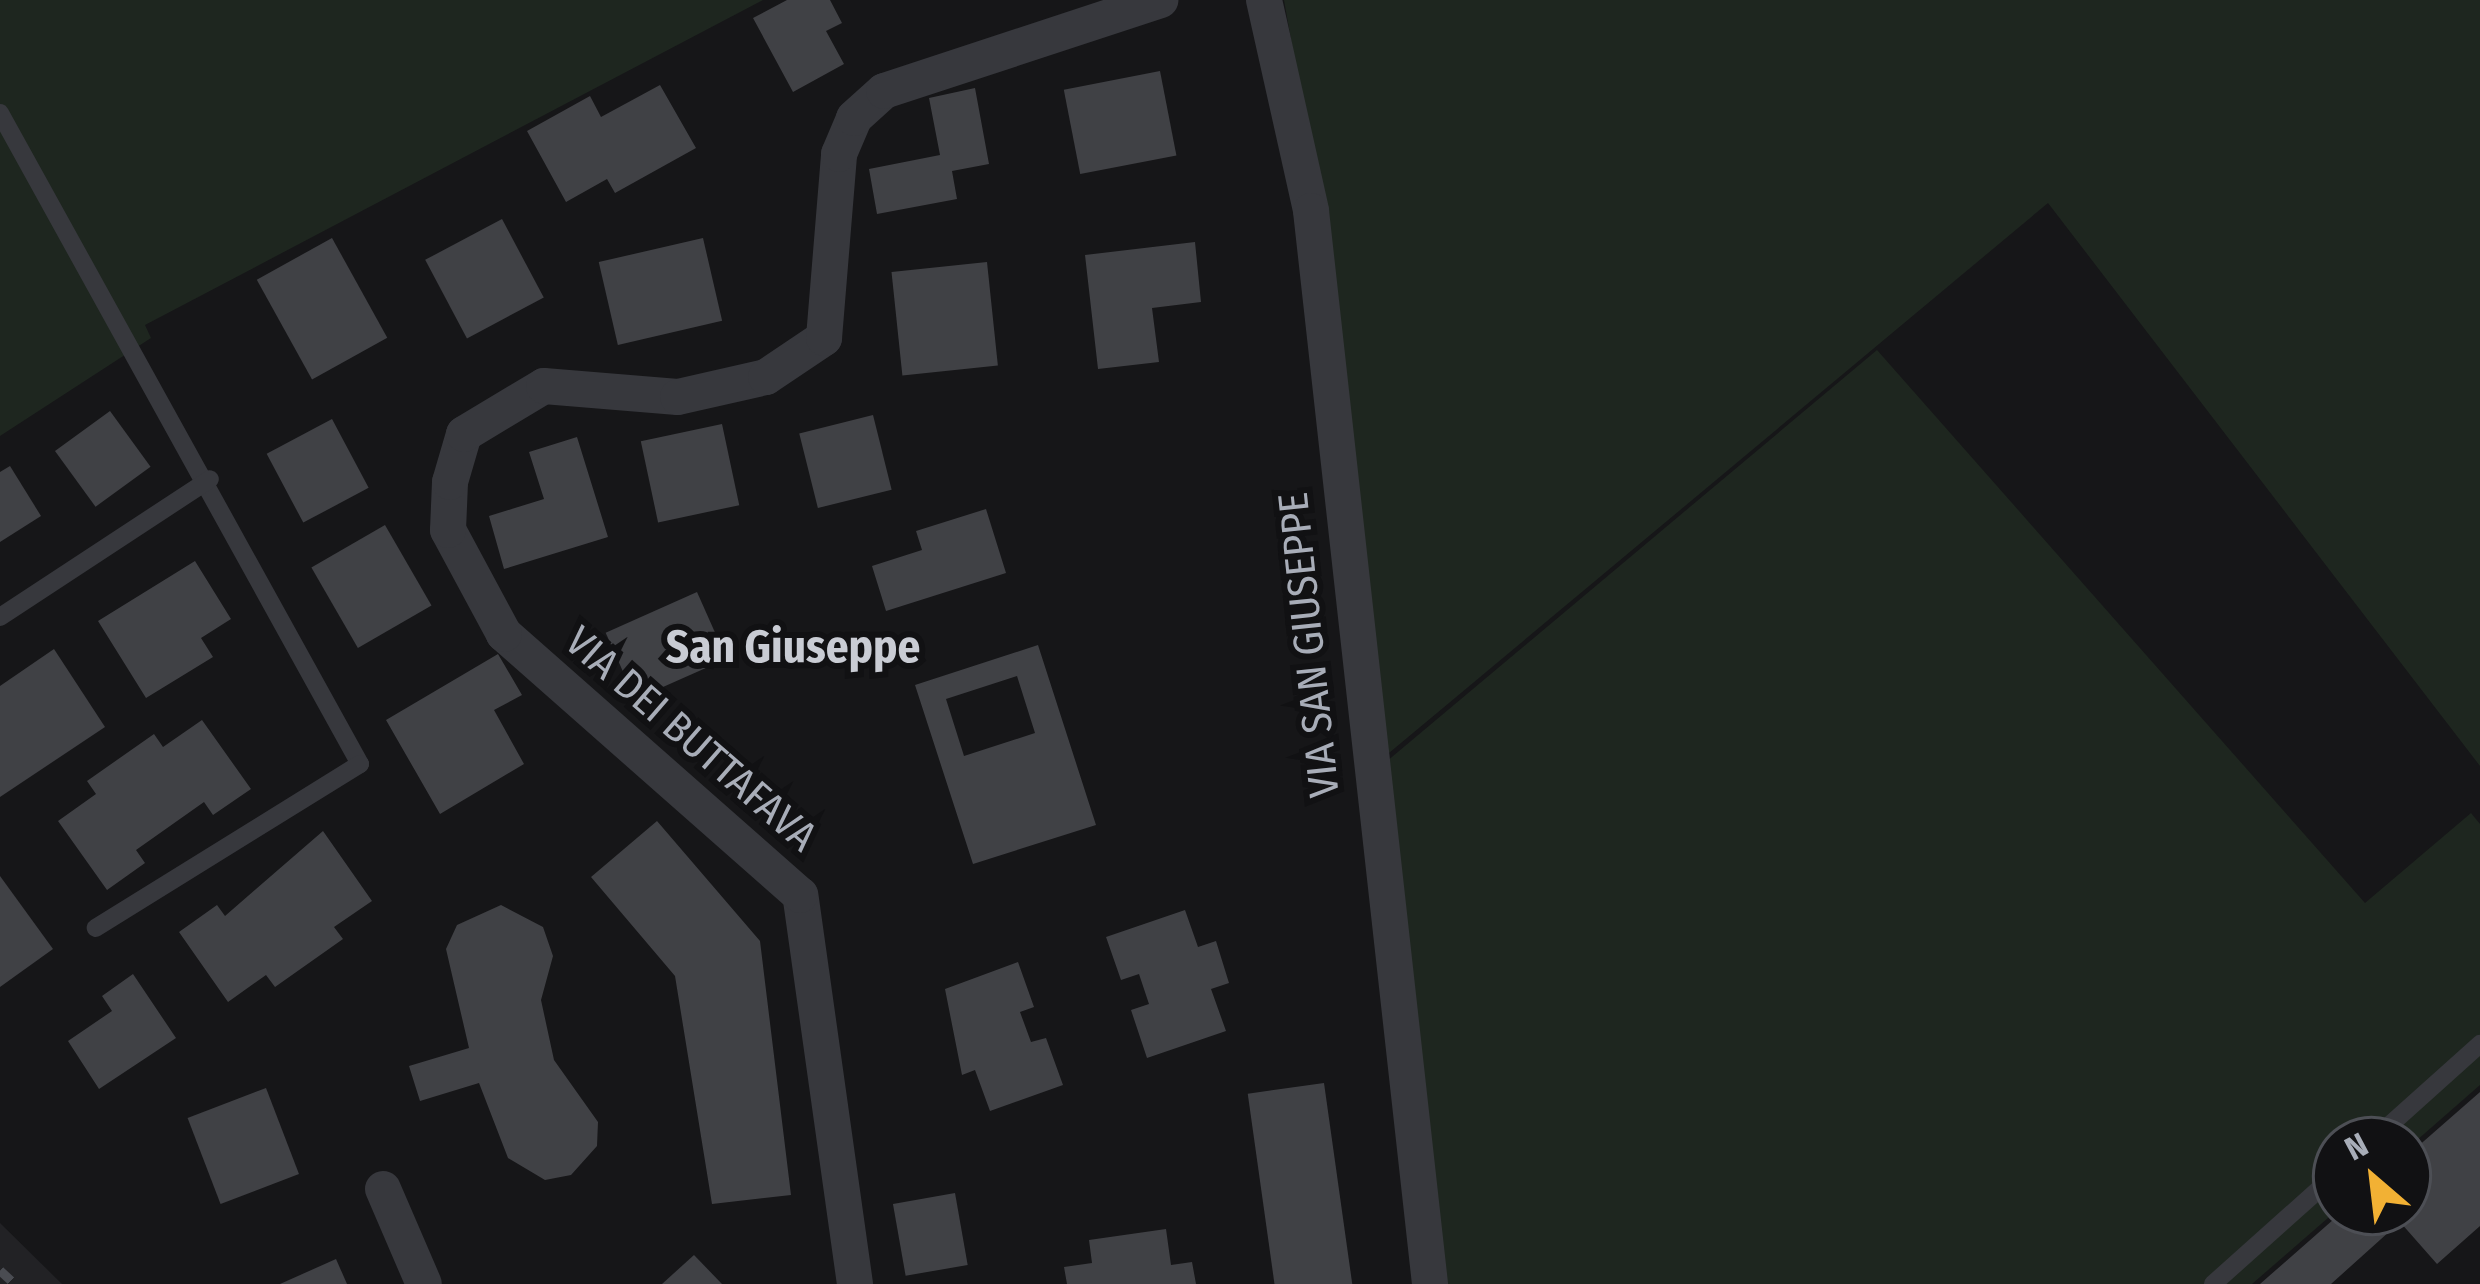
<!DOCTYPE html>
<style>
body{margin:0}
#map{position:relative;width:2480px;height:1284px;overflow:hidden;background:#161618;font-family:"Fira Sans Condensed",sans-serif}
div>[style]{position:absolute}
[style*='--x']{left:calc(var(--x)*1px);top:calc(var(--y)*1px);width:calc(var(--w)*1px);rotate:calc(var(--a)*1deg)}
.built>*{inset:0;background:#222225}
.green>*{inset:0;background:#1e261f}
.building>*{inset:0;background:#404145;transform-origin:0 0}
.service>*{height:18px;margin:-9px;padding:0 9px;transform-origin:9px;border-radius:9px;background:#37383d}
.minor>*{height:36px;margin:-18px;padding:0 18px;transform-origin:18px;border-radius:18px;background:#37383d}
.rail>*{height:9px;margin-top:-4.5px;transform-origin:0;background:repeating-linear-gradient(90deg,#4a4c52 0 15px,transparent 0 27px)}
span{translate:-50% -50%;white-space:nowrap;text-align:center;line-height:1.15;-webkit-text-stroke:12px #111113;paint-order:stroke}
.street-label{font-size:42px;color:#a8adb8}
.neighbourhood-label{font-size:45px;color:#c9ccd4;font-weight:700}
.north{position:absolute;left:2312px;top:1116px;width:120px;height:120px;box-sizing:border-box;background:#111113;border:3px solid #4d4f55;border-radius:50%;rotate:332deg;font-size:33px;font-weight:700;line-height:48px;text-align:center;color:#a8adb8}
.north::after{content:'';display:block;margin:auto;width:42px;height:54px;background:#f2b134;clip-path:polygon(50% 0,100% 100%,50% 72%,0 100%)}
</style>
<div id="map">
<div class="built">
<i style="clip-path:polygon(0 1223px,62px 1284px,0 1284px)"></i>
</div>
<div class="green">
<i style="clip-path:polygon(0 0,763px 0,145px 325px,151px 338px,0 436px)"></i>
<i style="clip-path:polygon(1284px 0,2480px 0,2480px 766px,2048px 203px,1371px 768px,1319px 197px)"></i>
<i style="clip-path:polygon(1877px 350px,2365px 903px,2471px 813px,2480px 824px,2480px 1085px,2408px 1148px,2336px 1140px,2336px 1211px,2252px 1284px,1444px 1284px,1374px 772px)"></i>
</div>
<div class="building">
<i style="clip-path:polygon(787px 0,830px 0,842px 23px,826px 31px,844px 64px,793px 92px,753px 18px)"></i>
<i style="left:1160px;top:71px;width:86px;height:98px;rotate:79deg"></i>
<i style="clip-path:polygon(660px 85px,696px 148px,615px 193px,607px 179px,566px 202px,527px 131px,590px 96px,601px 117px)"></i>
<i style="clip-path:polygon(975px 88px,989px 164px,952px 171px,957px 199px,877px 214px,869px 169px,940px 155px,929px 98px)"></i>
<i style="left:502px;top:219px;width:89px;height:87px;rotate:62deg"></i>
<i style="left:332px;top:238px;width:114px;height:86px;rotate:61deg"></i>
<i style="left:703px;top:238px;width:85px;height:107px;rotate:77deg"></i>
<i style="clip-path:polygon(1195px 242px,1201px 302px,1152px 308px,1159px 362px,1098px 369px,1085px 255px)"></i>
<i style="left:987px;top:262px;width:104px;height:96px;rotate:84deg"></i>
<i style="left:110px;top:411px;width:69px;height:68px;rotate:54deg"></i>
<i style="left:873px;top:415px;width:77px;height:76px;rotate:76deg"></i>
<i style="left:332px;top:419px;width:78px;height:74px;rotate:62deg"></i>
<i style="left:722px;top:424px;width:83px;height:83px;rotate:78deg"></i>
<i style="clip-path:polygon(577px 437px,608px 537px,504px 569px,489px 516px,544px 499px,529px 452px)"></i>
<i style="clip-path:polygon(10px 466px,41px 516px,0 542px,0 472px)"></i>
<i style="clip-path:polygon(986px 509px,1006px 573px,886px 611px,872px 566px,922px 550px,916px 531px)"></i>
<i style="left:385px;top:525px;width:93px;height:85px;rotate:60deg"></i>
<i style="clip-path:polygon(195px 561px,231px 619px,201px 638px,213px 657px,146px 698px,98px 621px)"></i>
<i style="left:697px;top:592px;width:73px;height:100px;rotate:66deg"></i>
<i style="clip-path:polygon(evenodd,1038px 645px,1096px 825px,973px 864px,915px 685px,1038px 645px,1017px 676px,1035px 733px,964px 756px,946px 699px,1017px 676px)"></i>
<i style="clip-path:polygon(54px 649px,105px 727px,0 797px,0 686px)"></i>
<i style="clip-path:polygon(498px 654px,522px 695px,494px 710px,524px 764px,440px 814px,386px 720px)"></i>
<i style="clip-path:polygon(202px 720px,251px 789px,213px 815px,204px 802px,136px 850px,145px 863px,107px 890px,58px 821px,96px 794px,87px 781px,154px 734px,163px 747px)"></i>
<i style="clip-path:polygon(657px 821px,760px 941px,791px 1195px,712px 1204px,675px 976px,591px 877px)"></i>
<i style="clip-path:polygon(323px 831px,372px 901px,334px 927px,343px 939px,275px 987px,266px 975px,228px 1002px,179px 932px,217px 905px,225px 916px)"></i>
<i style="clip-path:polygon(0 876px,53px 949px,0 987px)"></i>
<i style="clip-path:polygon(501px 905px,543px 927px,553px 956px,541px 1000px,554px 1060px,598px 1122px,597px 1146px,571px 1175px,545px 1180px,508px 1158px,479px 1083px,420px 1101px,409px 1066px,469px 1048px,446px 949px,457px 925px)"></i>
<i style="clip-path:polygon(1185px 910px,1198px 947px,1216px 941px,1229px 983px,1211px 989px,1226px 1031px,1147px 1058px,1131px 1010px,1149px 1004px,1139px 974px,1121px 980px,1106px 937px)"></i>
<i style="clip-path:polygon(1018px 962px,1034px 1007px,1020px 1012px,1031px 1042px,1046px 1038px,1063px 1085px,990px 1111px,975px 1070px,962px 1075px,945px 989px)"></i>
<i style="clip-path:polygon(133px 974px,176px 1038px,99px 1089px,68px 1041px,112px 1011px,102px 996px)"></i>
<i style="left:1324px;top:1083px;width:203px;height:77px;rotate:82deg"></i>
<i style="left:266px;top:1088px;width:92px;height:84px;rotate:69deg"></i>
<i style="clip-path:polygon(2480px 1092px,2480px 1226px,2437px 1264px,2400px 1222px,2331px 1284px,2260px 1284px,2342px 1212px,2408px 1212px,2408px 1155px)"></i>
<i style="left:955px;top:1193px;width:73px;height:63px;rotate:80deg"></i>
<i style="clip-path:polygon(1166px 1229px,1171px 1265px,1192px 1262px,1196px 1284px,1067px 1284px,1064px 1267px,1092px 1263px,1089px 1240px)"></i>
<i style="clip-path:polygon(694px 1255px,722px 1284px,662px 1284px)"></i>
<i style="clip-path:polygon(336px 1259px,347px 1284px,280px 1284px)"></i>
</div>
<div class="service">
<i style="--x:0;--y:113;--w:744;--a:61.06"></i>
<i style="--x:360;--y:764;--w:311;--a:148.2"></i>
<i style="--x:0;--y:617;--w:251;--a:-33.3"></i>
<i style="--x:2373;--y:1140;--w:144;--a:-41.9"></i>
<i style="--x:2213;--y:1284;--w:165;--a:-41.8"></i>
</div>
<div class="minor">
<i style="--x:1264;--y:0;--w:216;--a:77.4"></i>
<i style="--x:1311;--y:211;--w:1080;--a:83.67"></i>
<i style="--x:383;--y:1189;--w:103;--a:66.7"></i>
<i style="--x:855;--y:1284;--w:393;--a:-98"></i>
<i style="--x:800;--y:895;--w:395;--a:-138.6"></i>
<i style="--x:504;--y:634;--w:118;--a:-118.3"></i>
<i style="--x:448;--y:530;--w:48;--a:-87.6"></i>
<i style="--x:450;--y:482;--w:50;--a:-73.7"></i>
<i style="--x:464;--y:434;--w:93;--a:-31"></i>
<i style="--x:544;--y:386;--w:134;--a:4.7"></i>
<i style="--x:678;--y:397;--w:90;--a:-12.8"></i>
<i style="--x:766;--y:377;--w:70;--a:-33.9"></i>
<i style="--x:824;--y:338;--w:185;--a:-85.3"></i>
<i style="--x:839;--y:154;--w:39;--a:-67"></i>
<i style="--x:854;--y:118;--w:40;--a:-42"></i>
<i style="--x:884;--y:91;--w:291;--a:-18.2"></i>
</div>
<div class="rail">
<i style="--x:0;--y:1270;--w:21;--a:43"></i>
</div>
<div class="street-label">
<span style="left:1309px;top:645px;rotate:-96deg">VIA SAN GIUSEPPE</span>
<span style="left:691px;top:739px;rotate:41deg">VIA DEI BUTTAFAVA</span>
</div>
<div class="neighbourhood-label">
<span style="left:793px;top:648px">San Giuseppe</span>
</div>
<div class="north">N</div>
</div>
